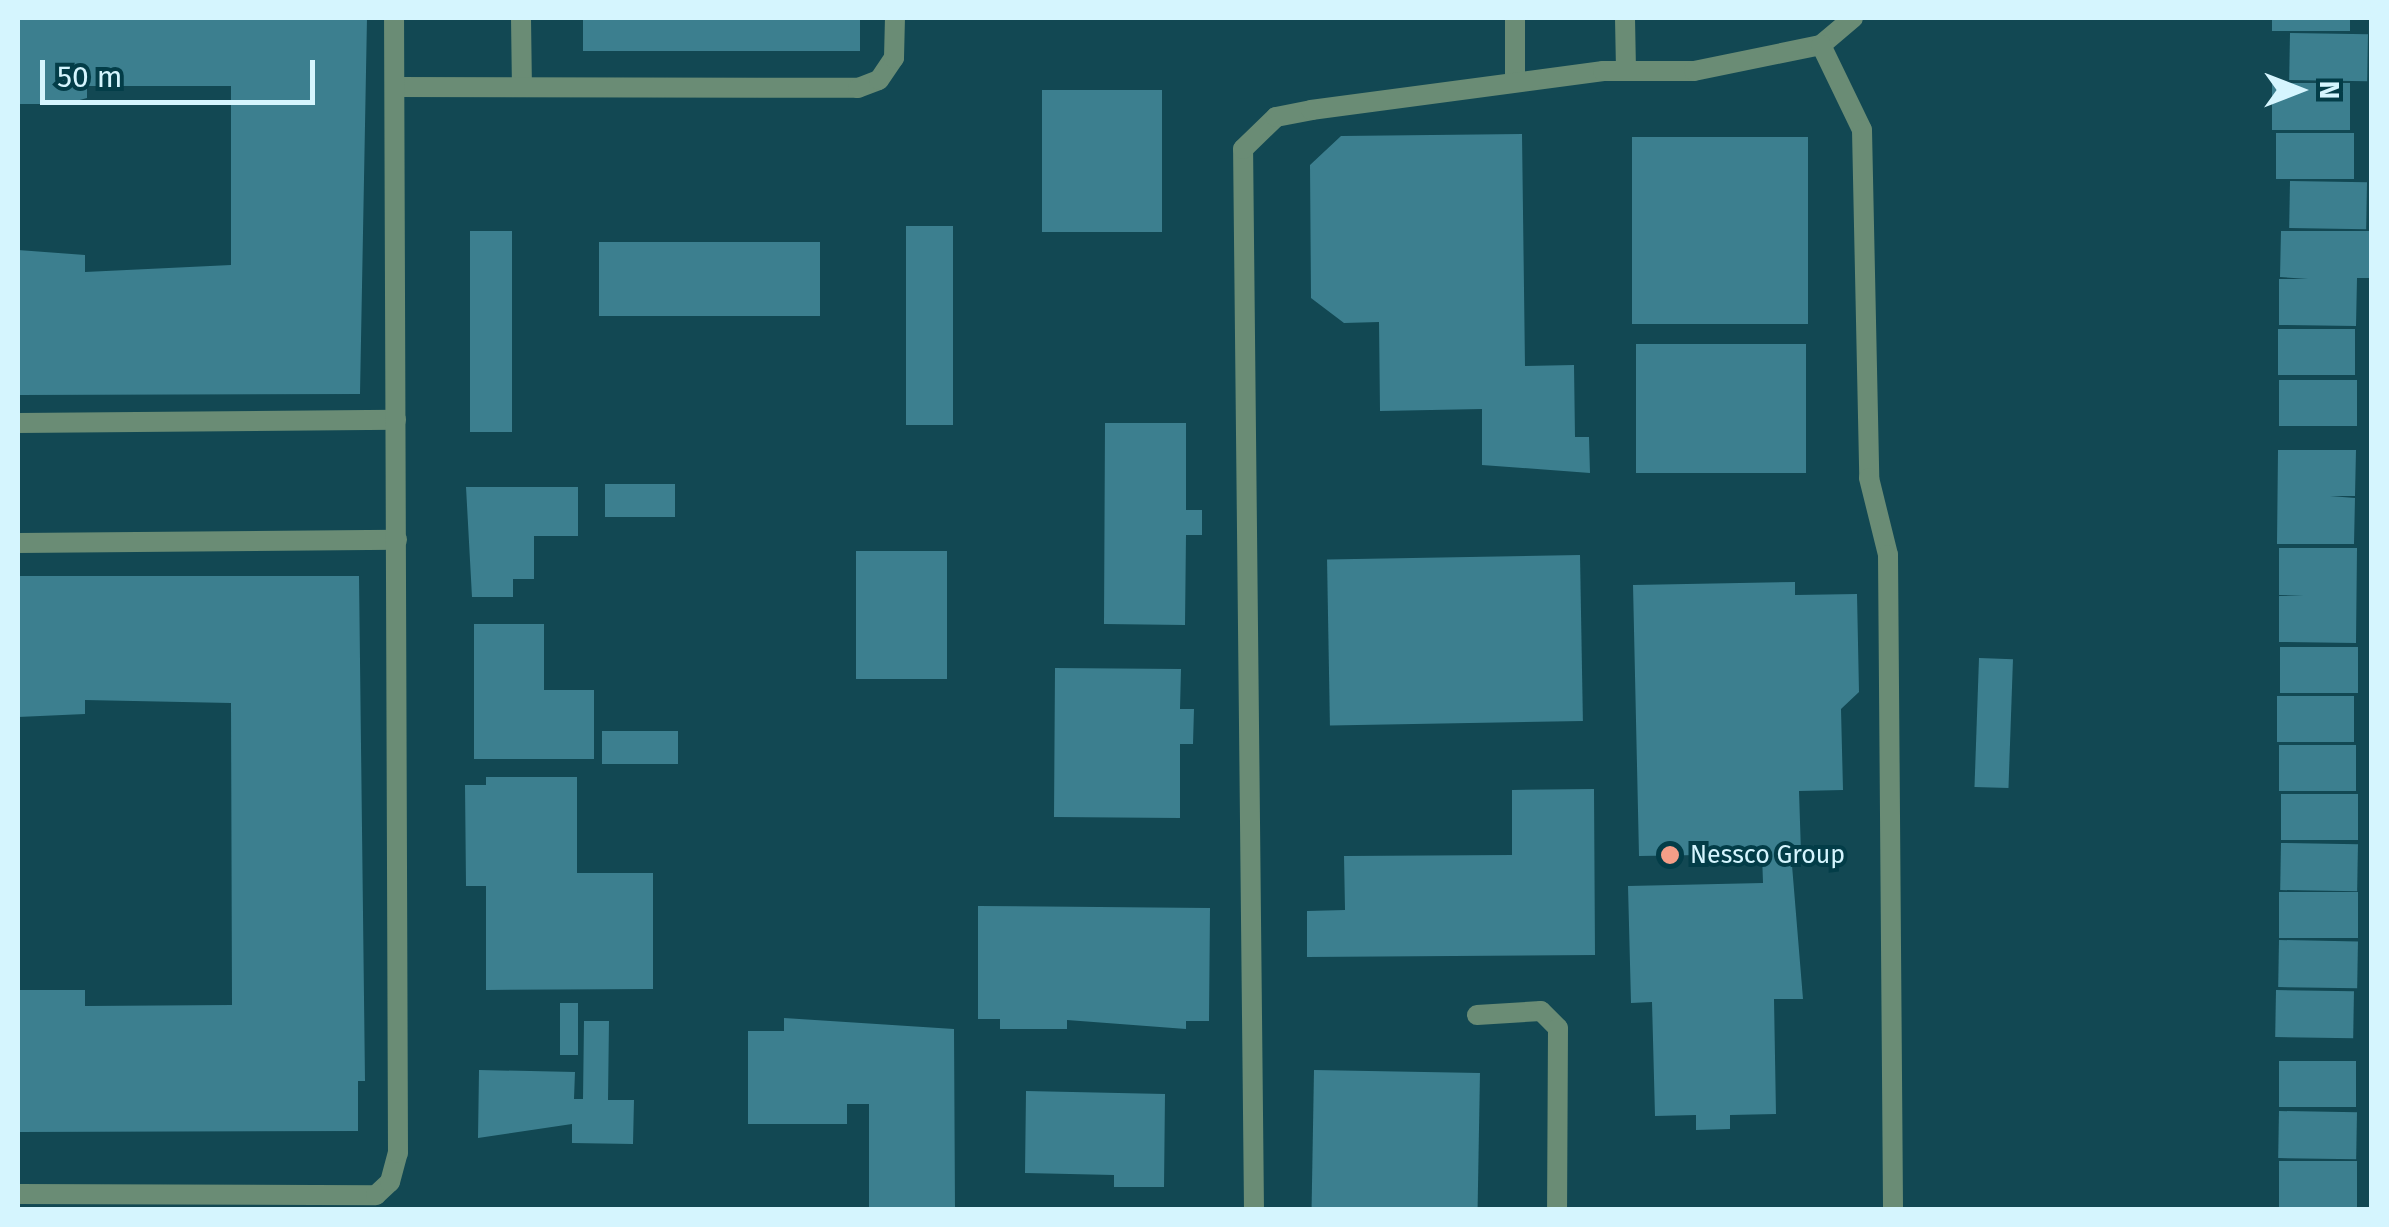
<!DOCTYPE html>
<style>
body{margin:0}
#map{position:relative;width:2389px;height:1227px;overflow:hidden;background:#124853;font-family:"Fira Sans",sans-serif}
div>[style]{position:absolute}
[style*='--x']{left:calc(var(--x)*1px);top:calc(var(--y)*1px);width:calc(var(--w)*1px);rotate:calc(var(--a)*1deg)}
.building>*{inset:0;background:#3c7f8f;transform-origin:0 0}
.service>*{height:20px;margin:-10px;padding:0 10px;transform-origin:10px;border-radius:10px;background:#6a8c75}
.dots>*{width:28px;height:28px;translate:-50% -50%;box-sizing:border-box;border:5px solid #033d48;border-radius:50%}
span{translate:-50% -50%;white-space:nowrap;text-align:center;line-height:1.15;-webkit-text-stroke:8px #033d48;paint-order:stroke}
.poi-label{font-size:25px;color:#d5f5fe}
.left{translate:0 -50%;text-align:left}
.frame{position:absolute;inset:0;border:20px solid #d5f5fe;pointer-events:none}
.north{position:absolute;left:2249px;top:40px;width:100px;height:100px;-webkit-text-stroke:8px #033d48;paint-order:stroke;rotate:90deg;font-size:28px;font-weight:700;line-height:40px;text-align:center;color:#d5f5fe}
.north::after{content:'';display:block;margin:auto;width:35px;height:45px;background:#d5f5fe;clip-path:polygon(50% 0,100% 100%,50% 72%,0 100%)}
.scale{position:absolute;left:40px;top:60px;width:275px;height:45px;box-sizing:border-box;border:5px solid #d5f5fe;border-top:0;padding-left:12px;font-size:30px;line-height:35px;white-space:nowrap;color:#d5f5fe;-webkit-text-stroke:8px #033d48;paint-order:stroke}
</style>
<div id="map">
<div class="building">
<i style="clip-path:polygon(18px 18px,367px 18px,360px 394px,18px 395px,18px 250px,85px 255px,85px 272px,231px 265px,231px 86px,87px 86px,87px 98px,65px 104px,18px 104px)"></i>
<i style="left:583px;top:18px;width:277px;height:33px"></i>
<i style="left:2272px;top:18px;width:78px;height:13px"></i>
<i style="left:2290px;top:33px;width:78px;height:47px;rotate:1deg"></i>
<i style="left:2272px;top:83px;width:78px;height:47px"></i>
<i style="left:1042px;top:90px;width:120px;height:142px"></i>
<i style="left:2276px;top:133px;width:78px;height:46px"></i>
<i style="clip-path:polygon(1522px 134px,1525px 366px,1574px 365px,1575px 437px,1589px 437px,1590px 473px,1482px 465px,1482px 409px,1380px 411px,1379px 322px,1344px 323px,1311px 298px,1310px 165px,1341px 136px)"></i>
<i style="left:1808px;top:137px;width:187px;height:176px;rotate:90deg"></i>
<i style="left:2290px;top:181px;width:77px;height:47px;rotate:1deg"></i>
<i style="left:906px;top:226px;width:47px;height:199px"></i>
<i style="left:470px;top:231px;width:42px;height:201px"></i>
<i style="clip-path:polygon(2281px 231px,2372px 231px,2372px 278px,2357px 278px,2356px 326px,2279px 325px,2279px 279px,2308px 279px,2280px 277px)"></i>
<i style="left:599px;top:242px;width:221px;height:74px"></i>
<i style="left:2278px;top:329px;width:77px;height:46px"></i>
<i style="left:1636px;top:344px;width:170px;height:129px"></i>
<i style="left:2279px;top:380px;width:78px;height:46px"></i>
<i style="clip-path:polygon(1105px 423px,1186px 423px,1186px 510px,1202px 510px,1202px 535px,1186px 535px,1185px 625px,1104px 624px)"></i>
<i style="clip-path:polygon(2278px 450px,2356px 450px,2355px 496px,2330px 496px,2355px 498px,2354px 544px,2277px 544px)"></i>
<i style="left:605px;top:484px;width:70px;height:33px"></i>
<i style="clip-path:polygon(466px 487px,578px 487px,578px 536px,534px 536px,534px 579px,513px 579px,513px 597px,472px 597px)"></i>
<i style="clip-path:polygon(2279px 548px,2357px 548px,2356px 643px,2279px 642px,2279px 596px,2304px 596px,2279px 595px)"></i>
<i style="left:947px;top:551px;width:128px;height:91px;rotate:90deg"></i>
<i style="left:1580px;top:555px;width:166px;height:253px;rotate:89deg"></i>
<i style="clip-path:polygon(18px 576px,359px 576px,365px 1081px,358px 1081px,358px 1131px,18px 1132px,18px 990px,85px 990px,85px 1006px,232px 1005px,231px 703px,85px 700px,85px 714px,18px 717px)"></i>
<i style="clip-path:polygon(1795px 582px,1795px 595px,1857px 594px,1859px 692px,1841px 709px,1843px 790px,1799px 791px,1801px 853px,1791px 853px,1803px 999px,1774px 999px,1776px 1114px,1730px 1115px,1730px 1129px,1696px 1130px,1696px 1115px,1655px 1116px,1652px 1002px,1631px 1003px,1628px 886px,1763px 883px,1762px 854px,1639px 856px,1633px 585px)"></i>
<i style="clip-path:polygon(474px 624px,544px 624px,544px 690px,594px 690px,594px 759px,474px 759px)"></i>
<i style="left:2280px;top:647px;width:78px;height:46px"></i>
<i style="left:1979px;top:658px;width:34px;height:129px;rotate:2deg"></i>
<i style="clip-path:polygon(1055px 668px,1181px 669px,1180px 709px,1194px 709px,1193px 744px,1180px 744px,1180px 818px,1054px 817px)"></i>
<i style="left:2277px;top:696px;width:77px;height:46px"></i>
<i style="left:602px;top:731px;width:76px;height:33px"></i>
<i style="left:2279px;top:745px;width:77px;height:46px"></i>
<i style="clip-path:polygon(486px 777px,577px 777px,577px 873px,653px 873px,653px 989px,486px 990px,486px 886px,466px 886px,465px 785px,486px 785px)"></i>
<i style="clip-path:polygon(1594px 789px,1595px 955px,1307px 957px,1307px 911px,1345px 910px,1344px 856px,1512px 855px,1512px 790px)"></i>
<i style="left:2281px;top:794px;width:77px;height:46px"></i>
<i style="left:2281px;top:843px;width:77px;height:47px;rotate:1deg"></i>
<i style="left:2279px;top:892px;width:79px;height:46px"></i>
<i style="clip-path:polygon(978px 906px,1210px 908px,1209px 1021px,1186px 1021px,1186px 1029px,1067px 1020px,1067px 1029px,1000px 1029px,1000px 1019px,978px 1019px)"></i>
<i style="left:2279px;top:940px;width:79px;height:47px;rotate:1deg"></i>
<i style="left:2276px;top:990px;width:78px;height:47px;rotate:1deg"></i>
<i style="left:560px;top:1003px;width:18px;height:52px"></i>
<i style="clip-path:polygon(784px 1018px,954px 1029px,955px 1210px,869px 1210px,869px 1104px,847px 1104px,847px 1124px,748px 1124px,748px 1031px,784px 1031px)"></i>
<i style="clip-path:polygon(584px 1021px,609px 1021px,608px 1100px,634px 1100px,633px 1144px,572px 1143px,572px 1124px,478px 1138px,479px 1070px,575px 1072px,574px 1099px,583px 1099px)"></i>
<i style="left:2279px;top:1061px;width:77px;height:46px"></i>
<i style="left:1314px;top:1070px;width:166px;height:140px;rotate:1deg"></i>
<i style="clip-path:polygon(1026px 1091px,1165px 1094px,1164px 1187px,1114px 1187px,1114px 1175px,1025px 1173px)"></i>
<i style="left:2279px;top:1111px;width:78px;height:47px;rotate:1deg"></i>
<i style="left:2279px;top:1161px;width:78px;height:46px"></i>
</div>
<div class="service">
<i style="--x:521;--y:18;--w:69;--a:89.2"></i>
<i style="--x:1625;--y:18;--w:53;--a:88.9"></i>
<i style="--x:1821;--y:45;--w:42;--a:-40.2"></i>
<i style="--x:1515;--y:81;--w:63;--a:-90"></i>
<i style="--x:395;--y:87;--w:463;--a:0.1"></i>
<i style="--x:858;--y:88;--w:22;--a:-21"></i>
<i style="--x:879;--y:80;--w:27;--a:-56"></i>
<i style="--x:894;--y:58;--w:40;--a:-88.6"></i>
<i style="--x:18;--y:423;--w:378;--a:-0.5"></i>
<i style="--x:18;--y:543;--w:379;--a:-0.5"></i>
<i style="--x:1477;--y:1015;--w:64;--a:-3.6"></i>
<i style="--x:1541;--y:1011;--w:24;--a:45"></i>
<i style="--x:1558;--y:1028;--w:182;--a:90.3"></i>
<i style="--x:18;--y:1194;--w:358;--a:0.2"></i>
<i style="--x:376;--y:1195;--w:19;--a:-43"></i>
<i style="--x:390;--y:1182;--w:30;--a:-75"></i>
<i style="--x:398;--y:1153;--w:1135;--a:-90.2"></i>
<i style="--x:1254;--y:1210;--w:1061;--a:-90.59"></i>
<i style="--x:1243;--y:149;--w:46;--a:-44.1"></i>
<i style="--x:1276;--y:117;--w:36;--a:-11"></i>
<i style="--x:1311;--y:110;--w:295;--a:-7.6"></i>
<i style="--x:1603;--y:71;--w:91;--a:0"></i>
<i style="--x:1694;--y:71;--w:130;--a:-11.6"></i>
<i style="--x:1821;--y:45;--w:94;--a:64.2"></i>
<i style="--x:1862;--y:130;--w:348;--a:88.8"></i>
<i style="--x:1869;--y:478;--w:79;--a:76.1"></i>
<i style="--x:1888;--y:555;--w:655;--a:89.56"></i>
</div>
<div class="dots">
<i style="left:1670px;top:855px;background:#f49e88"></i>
</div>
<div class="poi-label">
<span class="left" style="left:1690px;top:855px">Nessco Group</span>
</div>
<div class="frame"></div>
<div class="north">N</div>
<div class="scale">50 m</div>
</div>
